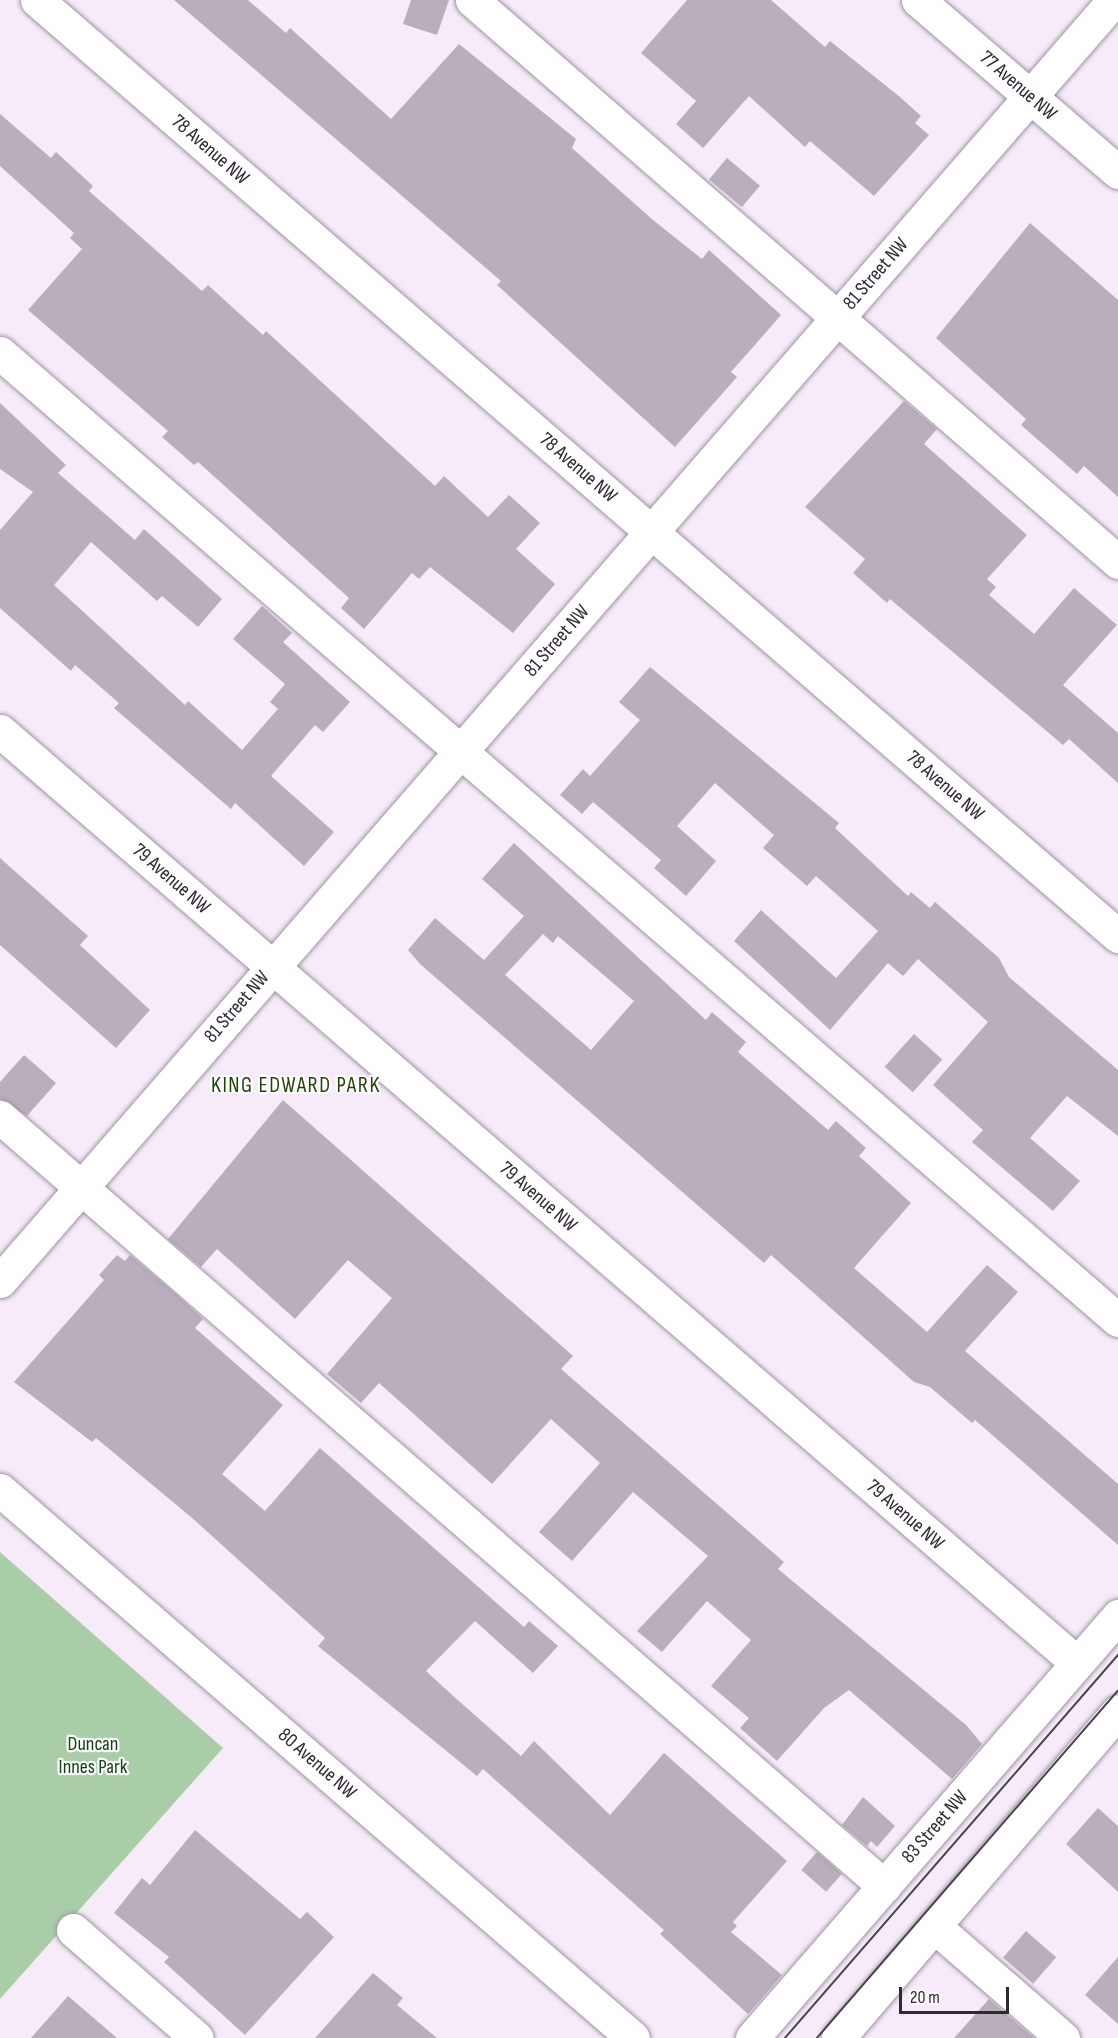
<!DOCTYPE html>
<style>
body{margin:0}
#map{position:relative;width:1118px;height:2038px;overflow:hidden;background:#f7ebfa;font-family:"Sofia Sans Condensed",sans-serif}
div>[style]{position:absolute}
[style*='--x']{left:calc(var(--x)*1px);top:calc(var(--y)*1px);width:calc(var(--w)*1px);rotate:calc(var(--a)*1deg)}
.green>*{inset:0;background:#a9cea7}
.building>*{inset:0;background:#baaebd;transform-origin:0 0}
.roads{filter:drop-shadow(0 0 2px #9f94a3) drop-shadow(0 0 2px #9f94a3)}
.minor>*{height:33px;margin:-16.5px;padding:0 16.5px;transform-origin:16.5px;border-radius:16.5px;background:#fff}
.major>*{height:33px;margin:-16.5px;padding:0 16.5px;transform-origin:16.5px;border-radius:16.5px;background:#fff}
.tram>*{height:1.5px;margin:-0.75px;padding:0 0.75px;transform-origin:0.75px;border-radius:0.75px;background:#49434b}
span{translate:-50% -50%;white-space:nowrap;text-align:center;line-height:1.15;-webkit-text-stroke:4.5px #fefcff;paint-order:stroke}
.street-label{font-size:20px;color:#2e292f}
.park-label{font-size:20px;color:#0b440e}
.quarter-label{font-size:22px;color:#1e4504;letter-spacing:1.5px}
.scale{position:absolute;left:899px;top:1987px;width:110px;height:27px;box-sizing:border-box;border:3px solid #2e292f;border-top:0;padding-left:8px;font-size:18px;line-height:21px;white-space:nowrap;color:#2e292f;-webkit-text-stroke:4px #fefcff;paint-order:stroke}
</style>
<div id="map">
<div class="green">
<i style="clip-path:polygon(0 1552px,223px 1748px,0 1999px)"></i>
</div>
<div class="building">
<i style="clip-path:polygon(174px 0,248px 0,286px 33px,290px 28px,391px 119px,459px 44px,576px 139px,572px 148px,653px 220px,702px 259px,709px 250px,781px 315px,731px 372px,737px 377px,675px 447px,497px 285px,501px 281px)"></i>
<i style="clip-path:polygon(411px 0,449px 0,437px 35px,403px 24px)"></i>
<i style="clip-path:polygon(687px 0,771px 0,825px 47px,830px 41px,900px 97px,921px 116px,915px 123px,929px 135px,874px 196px,810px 141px,805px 147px,749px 96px,703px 148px,676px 124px,696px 101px,641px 53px)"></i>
<i style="clip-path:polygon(0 114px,51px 158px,56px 152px,93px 186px,89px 191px,202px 291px,208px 285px,263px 335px,266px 331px,435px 486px,444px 476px,488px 517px,509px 495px,540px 523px,516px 549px,555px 584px,513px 633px,430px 567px,419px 579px,412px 573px,364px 629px,341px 608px,349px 598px,198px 462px,194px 465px,162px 437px,168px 431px,28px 310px,82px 249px,70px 238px,74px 233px,0 166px)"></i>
<i style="left:727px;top:158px;width:43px;height:28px;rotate:40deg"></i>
<i style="clip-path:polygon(1030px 223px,1118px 300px,1118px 497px,1084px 466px,1077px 474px,1021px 425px,1026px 419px,936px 338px)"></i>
<i style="clip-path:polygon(904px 401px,937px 429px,924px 444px,1027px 535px,987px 579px,996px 587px,989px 595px,1034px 634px,1074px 588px,1117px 625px,1063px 685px,1118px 733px,1118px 783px,1069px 739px,1063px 745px,890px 599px,887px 603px,853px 573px,865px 559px,805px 507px)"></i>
<i style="clip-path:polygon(0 403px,66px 465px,58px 473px,135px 540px,144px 529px,222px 599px,198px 627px,162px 596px,157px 601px,91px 542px,54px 585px,185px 705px,188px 701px,242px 750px,278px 709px,270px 702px,285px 684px,233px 639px,262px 606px,292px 633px,283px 642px,350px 702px,323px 732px,315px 725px,271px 776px,334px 832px,304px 866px,235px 803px,231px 809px,114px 708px,119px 703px,75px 665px,71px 671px,0 608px,0 530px,33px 492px,0 469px)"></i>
<i style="clip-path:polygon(650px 667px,839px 823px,835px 828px,908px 896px,911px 892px,930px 908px,935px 902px,999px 958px,1009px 977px,1118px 1070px,1118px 1136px,1067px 1096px,1030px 1138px,1080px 1181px,1053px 1211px,972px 1142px,983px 1130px,933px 1085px,988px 1022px,918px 959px,903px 976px,888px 963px,830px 1030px,734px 941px,761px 910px,836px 978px,878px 931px,816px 876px,807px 886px,763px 848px,774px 835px,715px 783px,677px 826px,716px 861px,686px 896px,654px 868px,661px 860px,593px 802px,582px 814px,560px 795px,583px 769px,590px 776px,640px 720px,619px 702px)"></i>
<i style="clip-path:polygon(evenodd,514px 843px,706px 1020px,712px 1012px,746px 1042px,738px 1052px,828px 1130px,836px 1121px,866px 1148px,859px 1156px,911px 1203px,854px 1268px,927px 1332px,987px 1265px,1018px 1292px,965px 1351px,1118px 1484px,1118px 1545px,975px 1420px,972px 1423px,930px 1387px,914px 1382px,771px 1255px,764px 1263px,420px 964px,408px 950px,435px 918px,484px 960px,524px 916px,482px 879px,514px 843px,543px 934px,553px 943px,558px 936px,634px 1001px,591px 1050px,505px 975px,543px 934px)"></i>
<i style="clip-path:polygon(0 858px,88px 936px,80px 945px,150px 1010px,116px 1048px,0 945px)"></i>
<i style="left:914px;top:1034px;width:38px;height:44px;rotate:42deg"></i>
<i style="clip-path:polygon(24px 1055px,56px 1083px,27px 1116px,0 1099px,0 1082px)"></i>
<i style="clip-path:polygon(283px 1100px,573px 1356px,561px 1369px,784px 1562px,778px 1569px,966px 1725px,982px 1744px,952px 1779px,849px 1690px,824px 1708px,777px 1761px,740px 1728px,749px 1718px,711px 1686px,751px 1640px,707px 1601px,662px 1652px,637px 1631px,708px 1556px,633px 1492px,572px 1561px,539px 1532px,600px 1463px,551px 1419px,492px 1484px,379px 1383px,361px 1403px,327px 1374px,392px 1298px,348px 1260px,295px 1319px,217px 1249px,201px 1267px,168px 1239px)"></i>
<i style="clip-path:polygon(117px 1255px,125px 1261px,130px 1255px,177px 1295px,203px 1319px,195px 1328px,283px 1405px,222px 1474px,265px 1511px,320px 1448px,524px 1627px,529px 1621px,558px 1646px,533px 1673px,475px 1621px,426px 1671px,451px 1694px,521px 1756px,534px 1741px,610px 1815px,664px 1753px,787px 1861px,733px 1922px,737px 1926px,731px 1932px,782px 1975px,748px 2014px,660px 1934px,664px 1930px,483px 1769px,477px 1776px,318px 1646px,325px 1638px,191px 1517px,96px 1438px,92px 1442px,14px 1382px,104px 1280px,99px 1275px)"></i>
<i style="clip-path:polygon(863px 1797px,895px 1826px,877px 1847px,871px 1841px,867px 1846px,842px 1825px)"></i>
<i style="clip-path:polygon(1098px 1808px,1118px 1826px,1118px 1892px,1066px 1844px)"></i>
<i style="clip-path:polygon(195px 1830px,300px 1919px,307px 1912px,334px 1937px,245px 2035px,164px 1962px,169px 1957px,114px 1913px,142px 1878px,150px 1885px)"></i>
<i style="left:817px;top:1852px;width:33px;height:24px;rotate:41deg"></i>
<i style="left:1026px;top:1931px;width:40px;height:35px;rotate:41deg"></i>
<i style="clip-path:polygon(1118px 1957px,1118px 2024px,1085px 1995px)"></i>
<i style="clip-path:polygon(373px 1973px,403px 1998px,397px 2005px,437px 2038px,315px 2038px)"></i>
<i style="clip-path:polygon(68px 1996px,117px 2038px,31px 2038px)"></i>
<i style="clip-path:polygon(989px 1999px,1034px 2038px,954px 2038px)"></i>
</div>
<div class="roads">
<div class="minor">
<i style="--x:37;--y:0;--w:1430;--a:40.89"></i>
<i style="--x:472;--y:0;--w:856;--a:41.02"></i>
<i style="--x:918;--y:0;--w:264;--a:40.7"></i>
<i style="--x:0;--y:353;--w:1478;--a:40.86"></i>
<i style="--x:0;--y:731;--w:1424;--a:40.87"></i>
<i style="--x:0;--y:1117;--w:1172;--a:41.02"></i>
<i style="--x:0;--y:1281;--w:1698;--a:-48.99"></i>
<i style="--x:0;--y:1490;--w:837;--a:40.88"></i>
<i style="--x:934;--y:1926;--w:171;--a:41"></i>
<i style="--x:73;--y:1930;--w:164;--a:41.1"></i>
</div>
<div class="major">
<i style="--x:752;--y:2038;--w:559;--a:-49.06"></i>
<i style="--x:838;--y:2038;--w:430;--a:-49.4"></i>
</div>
</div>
<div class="tram">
<i style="--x:785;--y:2038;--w:508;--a:-48.99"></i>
<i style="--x:817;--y:2038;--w:459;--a:-49.1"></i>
</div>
<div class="street-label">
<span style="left:1018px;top:86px;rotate:41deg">77 Avenue NW</span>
<span style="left:210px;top:150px;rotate:41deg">78 Avenue NW</span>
<span style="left:876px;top:274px;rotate:-49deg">81 Street NW</span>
<span style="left:578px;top:468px;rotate:41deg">78 Avenue NW</span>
<span style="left:557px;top:641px;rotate:-49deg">81 Street NW</span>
<span style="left:945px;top:786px;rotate:41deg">78 Avenue NW</span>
<span style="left:171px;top:879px;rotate:41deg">79 Avenue NW</span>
<span style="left:237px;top:1007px;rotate:-49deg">81 Street NW</span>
<span style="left:538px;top:1197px;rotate:41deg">79 Avenue NW</span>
<span style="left:905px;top:1515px;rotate:41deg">79 Avenue NW</span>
<span style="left:317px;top:1764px;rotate:41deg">80 Avenue NW</span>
<span style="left:935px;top:1827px;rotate:-49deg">83 Street NW</span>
</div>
<div class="park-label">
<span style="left:93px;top:1756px">Duncan<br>Innes Park</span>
</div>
<div class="quarter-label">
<span style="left:296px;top:1086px">KING EDWARD PARK</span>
</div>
<div class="scale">20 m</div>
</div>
